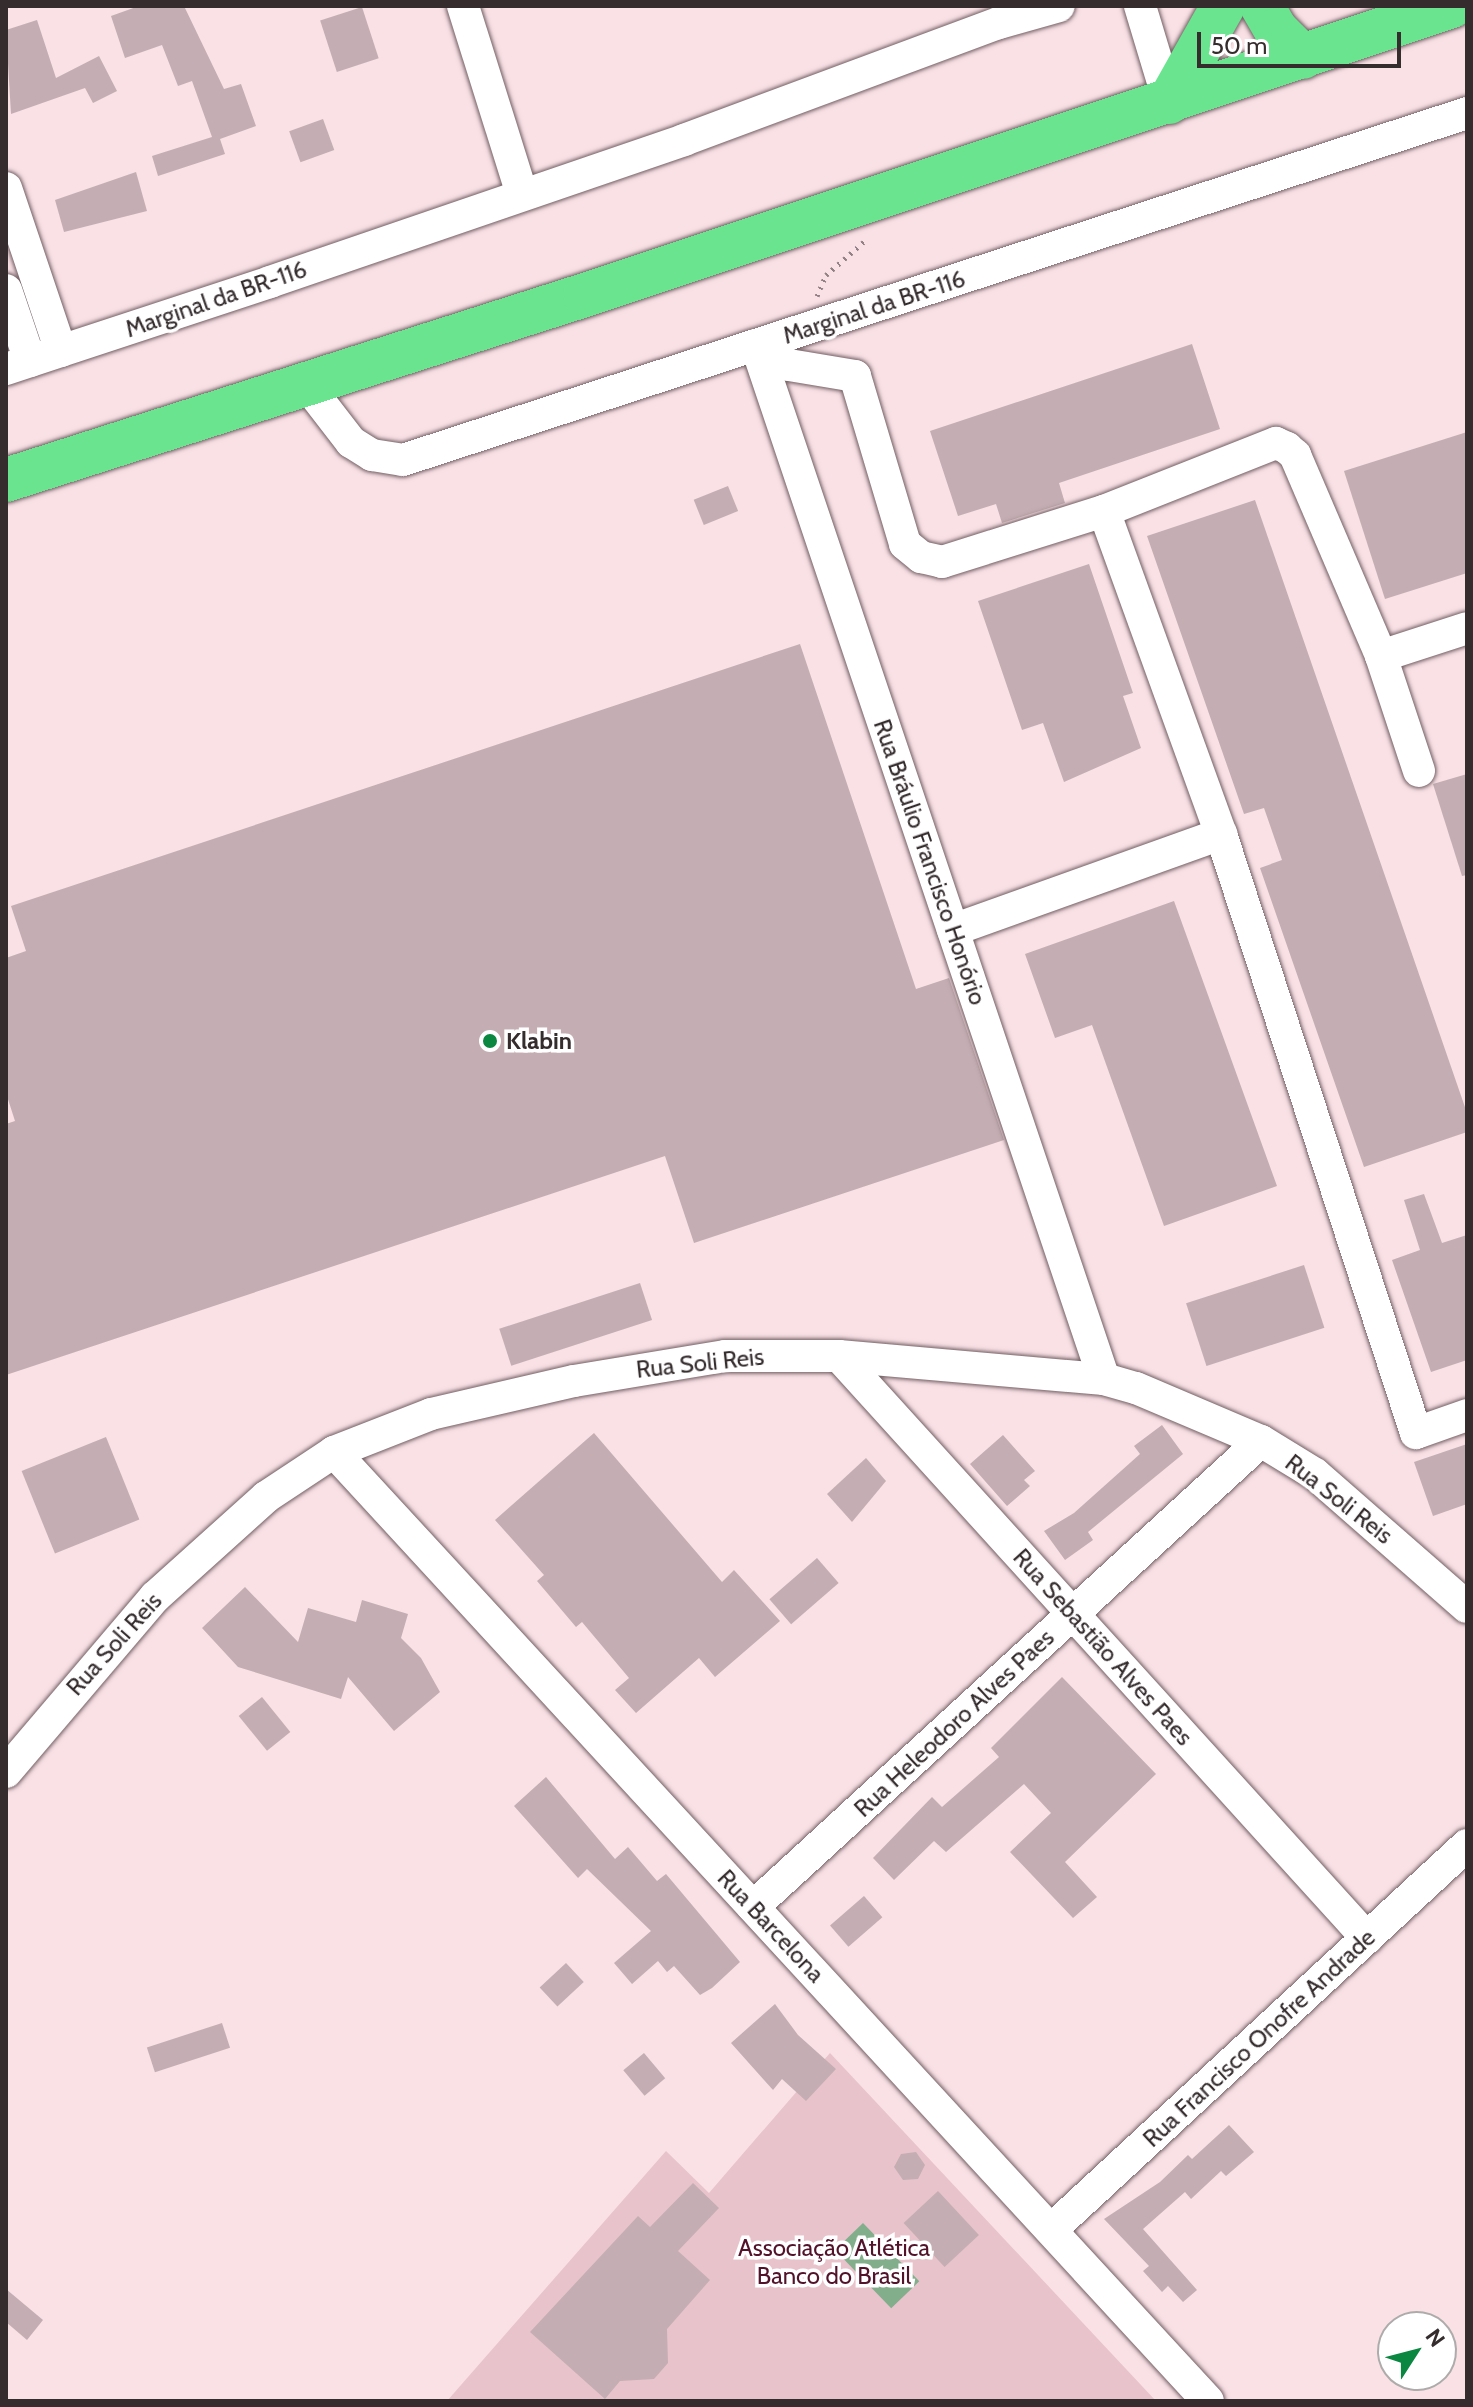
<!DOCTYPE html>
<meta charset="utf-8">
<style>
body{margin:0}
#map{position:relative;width:1473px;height:2407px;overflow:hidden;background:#f9e1e6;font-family:Cabin,sans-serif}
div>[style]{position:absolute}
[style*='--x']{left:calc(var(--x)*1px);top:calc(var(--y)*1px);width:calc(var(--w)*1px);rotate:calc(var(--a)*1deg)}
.green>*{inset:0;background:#e8c3cc}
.water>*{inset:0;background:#83ae8c;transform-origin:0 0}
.building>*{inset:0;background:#c4aeb3;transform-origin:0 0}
.path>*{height:5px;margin-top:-2.5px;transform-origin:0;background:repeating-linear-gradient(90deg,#928185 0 2px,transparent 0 8px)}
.roads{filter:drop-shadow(0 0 2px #725e63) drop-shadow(0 0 2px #725e63)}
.minor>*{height:32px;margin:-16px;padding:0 16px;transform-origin:16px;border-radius:16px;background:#fff}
.highway>*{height:44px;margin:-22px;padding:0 22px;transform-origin:22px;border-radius:22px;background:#6ae48e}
.dots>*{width:22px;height:22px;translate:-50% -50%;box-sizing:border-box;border:4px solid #fff;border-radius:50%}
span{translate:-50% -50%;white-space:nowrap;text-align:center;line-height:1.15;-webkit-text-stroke:7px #fff;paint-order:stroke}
.street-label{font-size:24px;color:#352c2e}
.poi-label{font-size:24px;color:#352c2e;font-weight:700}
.left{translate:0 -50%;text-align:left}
.park-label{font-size:24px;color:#52122a}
.frame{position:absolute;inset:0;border:8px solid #352c2e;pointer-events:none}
.north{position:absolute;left:1377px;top:2311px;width:80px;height:80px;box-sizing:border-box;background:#fff;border:2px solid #aeabab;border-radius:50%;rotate:54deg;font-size:22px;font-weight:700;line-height:32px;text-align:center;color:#352c2e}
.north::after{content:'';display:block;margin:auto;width:28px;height:36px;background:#0b8741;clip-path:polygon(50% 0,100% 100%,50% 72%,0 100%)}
.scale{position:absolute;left:1197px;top:32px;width:204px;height:36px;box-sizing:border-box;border:4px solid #352c2e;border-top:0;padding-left:10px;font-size:24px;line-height:28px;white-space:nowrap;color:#352c2e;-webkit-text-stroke:6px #fff;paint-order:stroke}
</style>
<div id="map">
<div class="green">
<i style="clip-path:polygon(830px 2053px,1156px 2401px,447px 2401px,666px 2151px,709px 2193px)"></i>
</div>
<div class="water">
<i style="left:863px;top:2223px;width:81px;height:39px;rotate:46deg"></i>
</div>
<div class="building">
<i style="clip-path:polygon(139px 6px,184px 6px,224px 89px,241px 84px,256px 126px,220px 139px,225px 154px,158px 176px,152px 156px,212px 137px,192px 81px,178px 86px,162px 45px,125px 58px,111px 16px)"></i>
<i style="left:362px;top:7px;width:54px;height:44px;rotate:72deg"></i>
<i style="clip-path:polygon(37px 20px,56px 78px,99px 56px,117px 91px,93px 103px,85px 88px,11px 114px,6px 30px)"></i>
<i style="left:323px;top:119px;width:33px;height:36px;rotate:70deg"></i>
<i style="clip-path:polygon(136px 172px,147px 211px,64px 232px,55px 200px)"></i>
<i style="clip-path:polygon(1192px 344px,1220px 429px,1059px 483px,1065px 503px,1002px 523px,996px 504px,958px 516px,930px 431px)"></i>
<i style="clip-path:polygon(1467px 432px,1467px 573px,1385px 599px,1344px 471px)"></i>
<i style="left:728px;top:486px;width:27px;height:37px;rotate:68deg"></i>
<i style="clip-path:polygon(1255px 500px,1467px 1113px,1467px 1132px,1364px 1167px,1260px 868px,1282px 860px,1264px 808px,1244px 814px,1147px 536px)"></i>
<i style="clip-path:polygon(1089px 564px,1133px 693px,1123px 696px,1141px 748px,1064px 782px,1043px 723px,1022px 730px,978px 601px)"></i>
<i style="clip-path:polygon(800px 644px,916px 989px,949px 978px,1004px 1140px,694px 1243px,665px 1156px,6px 1375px,6px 1124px,15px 1121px,6px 1093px,6px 958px,26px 951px,11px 906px)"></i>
<i style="clip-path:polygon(1467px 774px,1467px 875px,1462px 876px,1433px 784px)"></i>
<i style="clip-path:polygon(1174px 901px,1277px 1186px,1164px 1226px,1092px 1025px,1055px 1038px,1025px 954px)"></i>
<i style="clip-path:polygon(1424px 1194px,1442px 1243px,1467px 1235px,1467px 1360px,1431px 1372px,1392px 1260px,1420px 1250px,1404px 1200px)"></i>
<i style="left:1304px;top:1265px;width:66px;height:124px;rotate:72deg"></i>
<i style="left:640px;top:1283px;width:39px;height:148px;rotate:72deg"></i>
<i style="clip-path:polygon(1162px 1425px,1183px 1454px,1088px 1532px,1093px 1540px,1065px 1560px,1044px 1531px,1074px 1513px,1140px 1454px,1134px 1446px)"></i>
<i style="clip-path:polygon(594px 1433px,722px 1582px,734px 1570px,780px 1621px,715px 1677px,699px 1658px,636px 1713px,615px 1690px,629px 1678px,582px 1622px,576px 1627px,537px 1581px,544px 1575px,495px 1520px)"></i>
<i style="clip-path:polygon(1003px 1435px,1035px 1471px,1024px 1480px,1030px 1486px,1007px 1506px,970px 1464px)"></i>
<i style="left:106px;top:1437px;width:89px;height:91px;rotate:68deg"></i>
<i style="clip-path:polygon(1467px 1444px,1467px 1504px,1433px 1516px,1414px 1462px)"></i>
<i style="clip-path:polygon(866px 1458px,886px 1481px,852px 1522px,827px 1494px)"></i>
<i style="left:817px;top:1558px;width:33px;height:63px;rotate:49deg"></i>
<i style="clip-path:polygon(245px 1587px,298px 1642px,308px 1608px,356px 1622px,362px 1600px,408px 1614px,401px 1638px,421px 1658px,440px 1692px,394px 1731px,348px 1677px,341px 1699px,238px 1667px,202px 1628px)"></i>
<i style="clip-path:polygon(1062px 1677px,1156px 1774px,1065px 1862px,1097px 1897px,1073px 1918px,1010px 1852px,1051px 1813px,1024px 1784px,946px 1852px,934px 1841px,894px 1880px,873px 1858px,932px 1797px,942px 1807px,999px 1757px,991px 1748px)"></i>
<i style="left:262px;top:1697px;width:45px;height:30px;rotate:51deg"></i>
<i style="clip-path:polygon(546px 1777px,615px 1859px,628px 1847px,657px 1881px,666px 1874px,740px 1962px,712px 1988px,700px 1995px,674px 1966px,667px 1972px,658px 1961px,632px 1984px,614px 1963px,651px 1931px,587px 1869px,578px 1878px,514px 1806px)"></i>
<i style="left:864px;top:1896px;width:28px;height:45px;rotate:49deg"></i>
<i style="left:566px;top:1963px;width:26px;height:36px;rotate:47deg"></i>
<i style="clip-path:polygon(775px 2004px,798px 2035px,836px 2069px,806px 2101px,782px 2079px,773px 2090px,731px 2043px)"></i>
<i style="left:222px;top:2023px;width:26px;height:79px;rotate:72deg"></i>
<i style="left:644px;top:2053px;width:33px;height:27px;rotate:50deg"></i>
<i style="clip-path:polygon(1229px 2125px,1254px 2152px,1226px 2176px,1221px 2171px,1191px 2199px,1185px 2192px,1143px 2229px,1197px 2290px,1183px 2302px,1168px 2286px,1162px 2292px,1143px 2271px,1149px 2266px,1104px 2219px,1160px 2182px,1188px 2155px,1192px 2159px)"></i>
<i style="clip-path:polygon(916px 2152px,925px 2165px,918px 2179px,903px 2180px,894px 2167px,901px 2154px)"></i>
<i style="clip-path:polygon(693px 2183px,719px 2208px,678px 2251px,710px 2280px,667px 2329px,668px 2363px,654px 2379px,620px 2381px,605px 2399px,530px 2332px,638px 2216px,650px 2227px)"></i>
<i style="left:938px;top:2191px;width:60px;height:47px;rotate:47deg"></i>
<i style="clip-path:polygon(6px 2289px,43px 2320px,27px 2340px,6px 2322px)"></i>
</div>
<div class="path">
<i style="--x:817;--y:296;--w:23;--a:-67"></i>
<i style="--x:826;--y:275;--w:55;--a:-41.3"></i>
</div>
<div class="roads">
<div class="minor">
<i style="--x:463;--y:6;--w:197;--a:72.6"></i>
<i style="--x:1140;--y:6;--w:100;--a:73.2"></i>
<i style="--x:6;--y:188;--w:172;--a:71.4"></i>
<i style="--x:6;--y:290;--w:75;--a:71.3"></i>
<i style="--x:756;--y:345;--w:1091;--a:71.4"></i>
<i style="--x:756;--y:345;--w:39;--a:31"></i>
<i style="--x:789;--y:365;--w:67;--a:9.5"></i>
<i style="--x:855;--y:376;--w:175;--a:73.4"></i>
<i style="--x:905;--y:544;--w:21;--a:39"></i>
<i style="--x:921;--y:557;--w:22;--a:13"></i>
<i style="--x:942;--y:562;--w:170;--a:-17.5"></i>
<i style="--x:1104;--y:511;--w:185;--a:-21.6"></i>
<i style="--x:1276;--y:443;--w:12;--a:24"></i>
<i style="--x:1287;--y:448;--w:11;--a:41"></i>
<i style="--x:1295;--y:455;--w:219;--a:66.8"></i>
<i style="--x:1381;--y:656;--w:121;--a:71.7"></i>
<i style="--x:6;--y:369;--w:278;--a:-18.2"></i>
<i style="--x:270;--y:282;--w:438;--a:-18.9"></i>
<i style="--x:684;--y:140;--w:336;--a:-20.4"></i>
<i style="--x:999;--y:23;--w:62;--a:-15.8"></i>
<i style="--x:307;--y:385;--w:72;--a:52.3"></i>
<i style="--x:351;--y:442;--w:25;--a:32"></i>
<i style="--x:372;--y:455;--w:31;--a:9"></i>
<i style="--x:403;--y:460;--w:1119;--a:-18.06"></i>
<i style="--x:1104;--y:511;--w:344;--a:70.1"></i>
<i style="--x:1221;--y:834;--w:630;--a:71.97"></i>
<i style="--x:1416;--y:1433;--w:54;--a:-19.4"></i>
<i style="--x:1381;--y:656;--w:90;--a:-18"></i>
<i style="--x:953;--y:930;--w:285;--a:-19.7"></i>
<i style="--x:839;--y:1356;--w:786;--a:47.79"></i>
<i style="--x:334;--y:1452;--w:1290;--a:47.36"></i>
<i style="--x:6;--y:1772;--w:230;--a:-49.6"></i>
<i style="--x:155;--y:1597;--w:149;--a:-42"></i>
<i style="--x:266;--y:1497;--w:82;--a:-33.5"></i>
<i style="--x:334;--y:1452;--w:104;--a:-21.4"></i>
<i style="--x:431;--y:1414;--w:147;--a:-13"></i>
<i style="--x:574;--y:1381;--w:153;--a:-9.4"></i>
<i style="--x:725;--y:1356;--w:114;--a:0"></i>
<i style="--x:839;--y:1356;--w:266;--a:5"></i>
<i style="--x:1104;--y:1379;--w:33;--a:16"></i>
<i style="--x:1136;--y:1388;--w:136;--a:23"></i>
<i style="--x:1261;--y:1441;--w:63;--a:31.4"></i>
<i style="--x:1315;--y:1474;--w:202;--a:41.2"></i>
<i style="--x:753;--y:1907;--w:689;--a:-42.53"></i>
<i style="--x:1051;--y:2230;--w:567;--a:-42.78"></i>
</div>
<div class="highway">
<i style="--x:1262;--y:6;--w:28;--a:60"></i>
<i style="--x:1276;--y:30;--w:38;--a:45"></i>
<i style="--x:1169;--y:102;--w:110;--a:-60.6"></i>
<i style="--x:6;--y:480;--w:608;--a:-17.72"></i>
<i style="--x:585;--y:295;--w:914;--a:-18.43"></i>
</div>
</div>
<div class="dots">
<i style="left:490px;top:1041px;background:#0b8741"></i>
</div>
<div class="street-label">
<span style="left:216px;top:299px;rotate:-19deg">Marginal da BR-116</span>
<span style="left:874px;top:307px;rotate:-18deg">Marginal da BR-116</span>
<span style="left:930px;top:862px;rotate:71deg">Rua Bráulio Francisco Honório</span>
<span style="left:700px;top:1363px;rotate:-6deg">Rua Soli Reis</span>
<span style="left:1339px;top:1499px;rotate:38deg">Rua Soli Reis</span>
<span style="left:114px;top:1644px;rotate:-48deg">Rua Soli Reis</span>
<span style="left:1103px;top:1647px;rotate:48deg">Rua Sebastião Alves Paes</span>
<span style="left:954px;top:1723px;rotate:-43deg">Rua Heleodoro Alves Paes</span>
<span style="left:771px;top:1926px;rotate:47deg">Rua Barcelona</span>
<span style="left:1259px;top:2038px;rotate:-43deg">Rua Francisco Onofre Andrade</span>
</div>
<div class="poi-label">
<span class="left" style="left:506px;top:1041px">Klabin</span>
</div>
<div class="park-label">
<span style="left:834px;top:2262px">Associação Atlética<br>Banco do Brasil</span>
</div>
<div class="frame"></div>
<div class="north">N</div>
<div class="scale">50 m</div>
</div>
